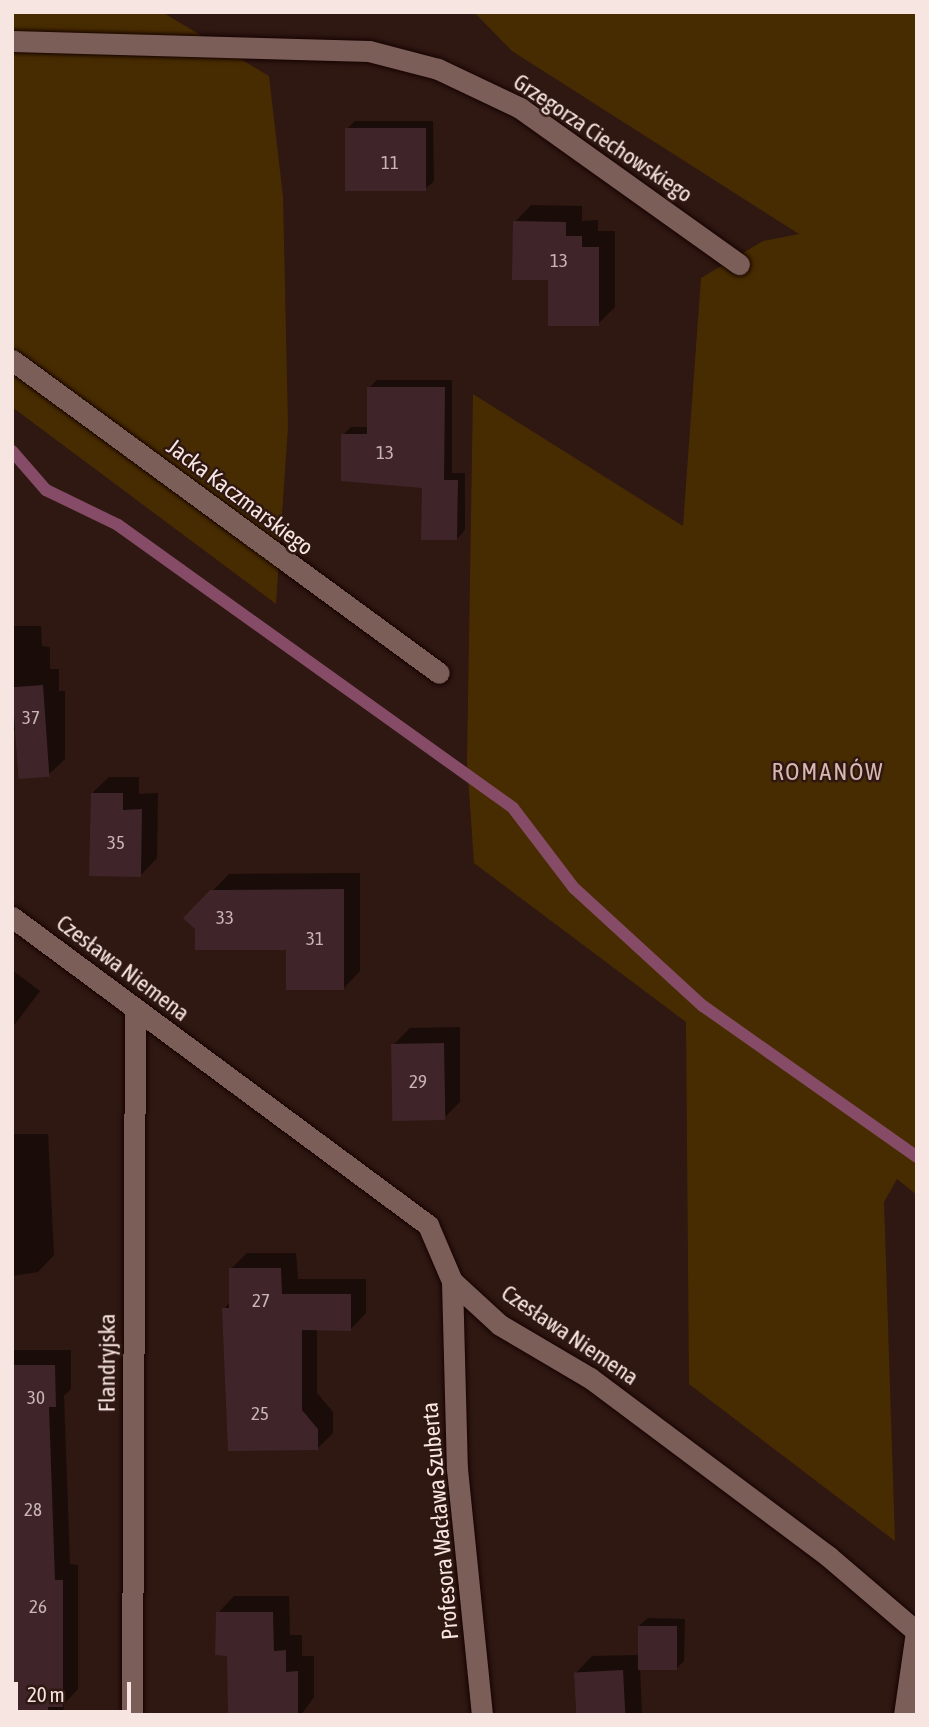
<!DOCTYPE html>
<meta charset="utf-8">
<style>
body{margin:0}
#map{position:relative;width:929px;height:1727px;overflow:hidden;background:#2f1712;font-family:"Asap Condensed",sans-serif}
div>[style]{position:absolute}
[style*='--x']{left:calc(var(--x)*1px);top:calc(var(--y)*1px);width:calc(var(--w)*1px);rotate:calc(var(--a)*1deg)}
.green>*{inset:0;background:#482c01}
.shadow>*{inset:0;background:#0007}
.stream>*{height:12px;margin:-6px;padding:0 6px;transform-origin:6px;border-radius:6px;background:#864c67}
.building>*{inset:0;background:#3f2529;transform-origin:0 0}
.roads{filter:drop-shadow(0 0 2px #150301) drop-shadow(0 0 2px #150301)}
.minor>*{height:21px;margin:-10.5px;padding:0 10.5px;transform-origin:10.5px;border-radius:10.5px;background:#7c5e58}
span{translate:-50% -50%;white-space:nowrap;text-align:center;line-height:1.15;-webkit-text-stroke:5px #2f1712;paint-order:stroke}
.number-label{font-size:19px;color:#c9b5b4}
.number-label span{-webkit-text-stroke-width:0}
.street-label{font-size:23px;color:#f7e5e2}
.neighbourhood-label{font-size:24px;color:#d8b7b0;letter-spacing:2px}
.frame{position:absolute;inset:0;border:14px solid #f7e5e2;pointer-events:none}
.scale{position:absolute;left:14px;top:1682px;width:117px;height:32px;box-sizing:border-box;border:4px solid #f7e5e2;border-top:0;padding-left:9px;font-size:21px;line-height:24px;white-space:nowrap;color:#f7e5e2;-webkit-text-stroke:5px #2f1712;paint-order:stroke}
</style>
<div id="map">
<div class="green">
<i style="clip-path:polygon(12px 12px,162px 12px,269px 76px,283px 197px,288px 426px,276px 604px,12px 407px)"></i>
<i style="clip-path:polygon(474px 12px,917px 12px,917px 1195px,897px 1179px,884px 1202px,895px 1541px,689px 1384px,686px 1022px,474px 863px,467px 762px,473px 394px,683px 526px,701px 278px,763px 241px,799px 234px,512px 51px)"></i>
</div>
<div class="shadow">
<i style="clip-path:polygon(355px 121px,433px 121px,434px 181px,425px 189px,347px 129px)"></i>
<i style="clip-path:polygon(531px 205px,582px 206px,582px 221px,598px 220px,598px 231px,615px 231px,615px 307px,598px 324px,550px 278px,515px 222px)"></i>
<i style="clip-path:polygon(377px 380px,452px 380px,452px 473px,465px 473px,465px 530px,457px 539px,423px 486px,343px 435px,351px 427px,369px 427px,369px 388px)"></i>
<i style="clip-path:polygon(12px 626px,41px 626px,42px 646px,50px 647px,50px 669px,59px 669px,59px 691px,65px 691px,65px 759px,48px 775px,12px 727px)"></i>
<i style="clip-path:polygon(109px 777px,139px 777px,139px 794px,158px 793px,157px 858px,141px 875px,92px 793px)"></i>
<i style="clip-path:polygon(360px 873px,360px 971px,344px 988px,287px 948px,197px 928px,186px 918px,229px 874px)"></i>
<i style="clip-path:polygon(12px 970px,40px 991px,12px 1028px)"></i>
<i style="clip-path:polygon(460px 1027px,460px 1102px,444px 1118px,393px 1045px,410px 1028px)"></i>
<i style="clip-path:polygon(12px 1134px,48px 1134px,54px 1255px,38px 1272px,12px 1276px)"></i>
<i style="clip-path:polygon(247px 1253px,296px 1253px,298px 1279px,366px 1279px,366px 1313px,351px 1329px,317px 1329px,317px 1393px,333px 1412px,333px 1433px,317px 1449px,224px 1309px,230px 1302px,231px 1269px)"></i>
<i style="clip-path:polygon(12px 1350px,71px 1350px,71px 1389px,64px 1396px,70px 1564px,78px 1565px,78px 1689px,64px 1704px,63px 1715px,12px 1715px)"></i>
<i style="clip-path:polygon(234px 1596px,289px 1596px,290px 1635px,302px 1635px,302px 1656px,314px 1656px,314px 1697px,301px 1715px,229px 1715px,228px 1654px,218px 1613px)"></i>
<i style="clip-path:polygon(648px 1618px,685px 1619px,684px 1661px,676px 1669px,640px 1668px,642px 1715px,577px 1715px,576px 1673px,592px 1656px,639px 1655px,639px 1626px)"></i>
</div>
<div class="stream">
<i style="--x:12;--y:451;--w:52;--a:48.9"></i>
<i style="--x:46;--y:490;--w:80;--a:25.9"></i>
<i style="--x:118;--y:525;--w:486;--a:35.6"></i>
<i style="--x:513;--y:808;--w:101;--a:52.7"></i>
<i style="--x:574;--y:888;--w:175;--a:42.5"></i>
<i style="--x:703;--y:1006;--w:262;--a:35.2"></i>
</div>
<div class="building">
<i style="left:345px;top:128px;width:81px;height:63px"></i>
<i style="clip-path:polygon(513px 221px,566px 222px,566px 236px,582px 236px,582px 247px,599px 247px,599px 326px,548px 326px,548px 280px,512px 280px)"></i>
<i style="clip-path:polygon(367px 387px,445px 387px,444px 480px,458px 480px,457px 540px,421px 540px,422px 488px,341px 481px,341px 434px,367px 434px)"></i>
<i style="left:43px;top:685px;width:92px;height:31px;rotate:86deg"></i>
<i style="clip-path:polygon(91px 793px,123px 793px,123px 810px,142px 809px,141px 877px,89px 876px)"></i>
<i style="clip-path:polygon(344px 889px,344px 990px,286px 990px,286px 950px,195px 950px,195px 929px,183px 918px,210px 890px)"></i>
<i style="left:444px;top:1043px;width:77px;height:53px;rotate:89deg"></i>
<i style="clip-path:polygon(229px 1268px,281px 1268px,282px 1294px,351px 1294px,351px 1331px,302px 1330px,302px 1410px,318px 1429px,318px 1450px,228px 1451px,222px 1308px,229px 1308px)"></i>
<i style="clip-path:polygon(12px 1365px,55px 1365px,56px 1407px,49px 1407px,55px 1580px,63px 1580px,63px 1707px,48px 1707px,48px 1715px,12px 1715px)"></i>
<i style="clip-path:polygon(216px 1612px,273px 1612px,274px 1651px,286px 1650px,286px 1672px,298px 1671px,298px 1715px,228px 1715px,227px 1656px,215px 1655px)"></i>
<i style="left:638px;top:1626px;width:39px;height:44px"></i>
<i style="left:623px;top:1670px;width:45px;height:49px;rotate:87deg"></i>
</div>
<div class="roads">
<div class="minor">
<i style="--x:12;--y:41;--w:357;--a:1.6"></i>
<i style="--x:369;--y:51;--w:71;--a:14.6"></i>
<i style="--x:438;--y:69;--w:91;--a:25.4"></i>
<i style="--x:520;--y:108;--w:269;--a:35.5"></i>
<i style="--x:12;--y:360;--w:529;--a:36.24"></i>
<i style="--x:12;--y:917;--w:518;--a:36.52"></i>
<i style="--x:428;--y:1225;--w:61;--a:66.8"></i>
<i style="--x:452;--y:1281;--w:65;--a:42.5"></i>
<i style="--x:500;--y:1325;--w:104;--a:30.5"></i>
<i style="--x:590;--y:1378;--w:297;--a:36.8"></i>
<i style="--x:828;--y:1556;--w:117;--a:40.5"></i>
<i style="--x:452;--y:1281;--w:188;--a:88.5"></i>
<i style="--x:457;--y:1469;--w:247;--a:84.2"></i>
<i style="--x:132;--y:1715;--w:704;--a:-89.76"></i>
<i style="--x:904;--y:1715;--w:84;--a:-81.8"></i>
</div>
</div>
<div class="number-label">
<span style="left:390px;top:163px">11</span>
<span style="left:559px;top:261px">13</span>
<span style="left:385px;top:453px">13</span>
<span style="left:31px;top:718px">37</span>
<span style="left:116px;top:843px">35</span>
<span style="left:225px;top:918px">33</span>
<span style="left:315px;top:939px">31</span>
<span style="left:418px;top:1082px">29</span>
<span style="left:261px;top:1301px">27</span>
<span style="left:36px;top:1398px">30</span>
<span style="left:260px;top:1414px">25</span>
<span style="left:33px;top:1510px">28</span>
<span style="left:38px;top:1607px">26</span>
</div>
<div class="street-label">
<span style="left:603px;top:138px;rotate:34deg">Grzegorza Ciechowskiego</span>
<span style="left:240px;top:497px;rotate:37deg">Jacka Kaczmarskiego</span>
<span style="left:123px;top:968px;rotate:37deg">Czesława Niemena</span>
<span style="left:570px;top:1335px;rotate:34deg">Czesława Niemena</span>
<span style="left:107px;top:1363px;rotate:-90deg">Flandryjska</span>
<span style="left:440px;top:1521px;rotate:-95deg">Profesora Wacława Szuberta</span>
</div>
<div class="neighbourhood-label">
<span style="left:828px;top:772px">ROMANÓW</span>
</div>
<div class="frame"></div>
<div class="scale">20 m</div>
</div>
